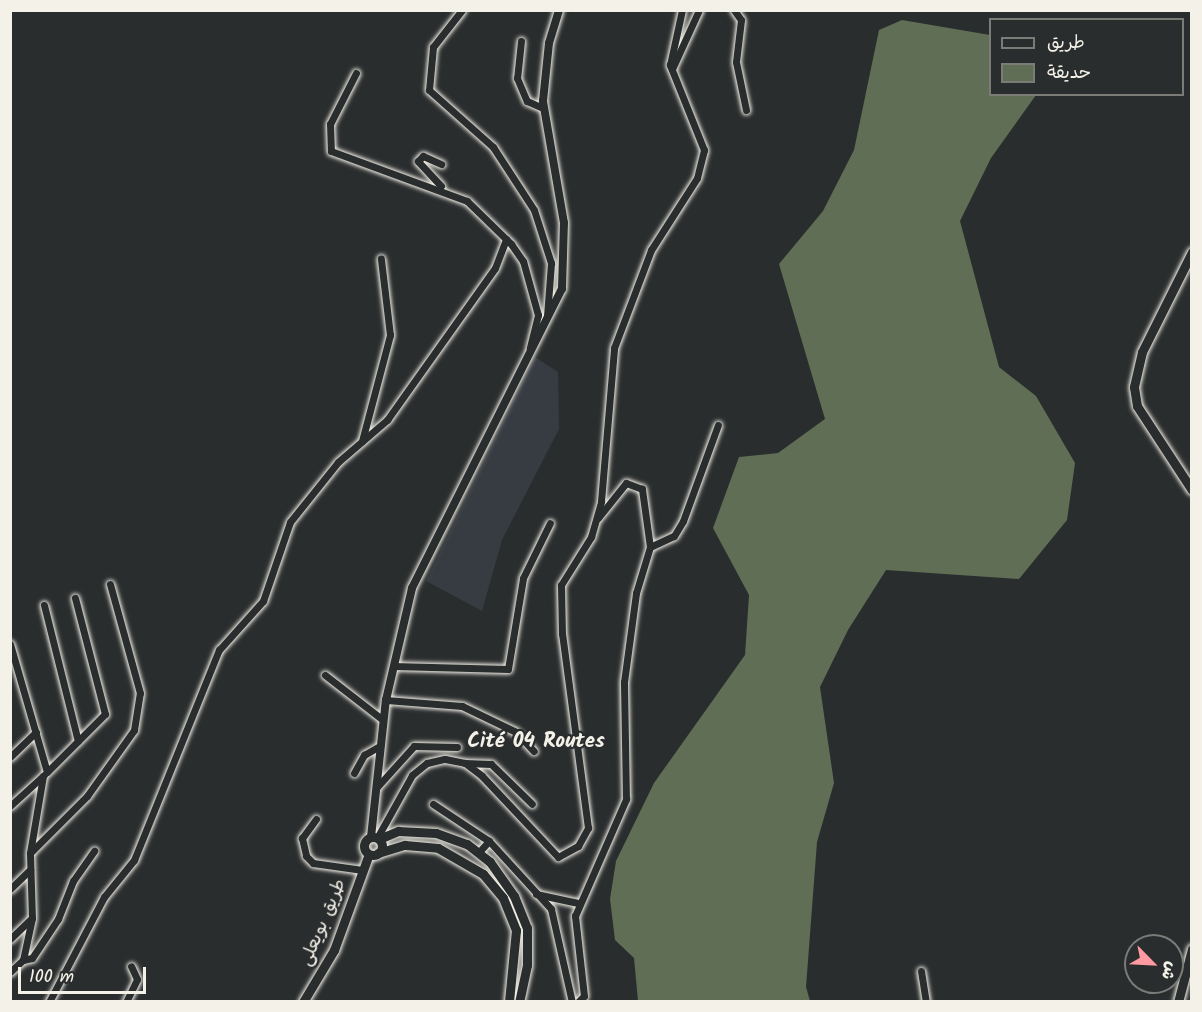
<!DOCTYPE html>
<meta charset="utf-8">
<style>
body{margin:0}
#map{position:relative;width:1202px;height:1012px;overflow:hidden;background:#2a2d2e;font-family:Kalam,"Playpen Sans Arabic",sans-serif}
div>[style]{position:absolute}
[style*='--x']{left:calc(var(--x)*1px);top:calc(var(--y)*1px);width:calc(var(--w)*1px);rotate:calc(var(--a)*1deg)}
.built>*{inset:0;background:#373c42}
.green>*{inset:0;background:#606e56}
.roads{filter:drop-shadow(0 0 2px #f4f1e8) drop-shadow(0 0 2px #f4f1e8)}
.minor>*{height:7px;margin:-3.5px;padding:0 3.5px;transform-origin:3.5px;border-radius:3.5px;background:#2a2d2e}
.tertiary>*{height:8px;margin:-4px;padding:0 4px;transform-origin:4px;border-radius:4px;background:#2a2d2e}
.secondary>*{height:9px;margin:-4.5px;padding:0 4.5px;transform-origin:4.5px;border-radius:4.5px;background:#2a2d2e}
.secondary>.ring{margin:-4.5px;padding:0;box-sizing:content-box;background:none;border:9px solid #2a2d2e;border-radius:50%}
span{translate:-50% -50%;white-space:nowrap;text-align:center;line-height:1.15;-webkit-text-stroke:4.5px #2a2d2e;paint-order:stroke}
.street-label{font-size:18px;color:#f4f1e8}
.quarter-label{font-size:21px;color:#f4f1e8;font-weight:700}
.frame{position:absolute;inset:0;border:12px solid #f4f1e8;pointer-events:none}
.legend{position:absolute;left:989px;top:18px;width:195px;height:78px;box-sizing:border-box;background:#2a2d2e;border:2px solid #7b7b78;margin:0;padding:8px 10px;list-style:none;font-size:18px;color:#f4f1e8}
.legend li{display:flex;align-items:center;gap:12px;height:30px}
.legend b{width:30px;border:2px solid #7b7b78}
.north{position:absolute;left:1124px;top:934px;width:60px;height:60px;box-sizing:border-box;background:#2a2d2e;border:2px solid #7b7b78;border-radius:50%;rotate:114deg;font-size:16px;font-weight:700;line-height:24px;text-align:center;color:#f4f1e8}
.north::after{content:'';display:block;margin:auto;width:21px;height:27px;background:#ff9aa2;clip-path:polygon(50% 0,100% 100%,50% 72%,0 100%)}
.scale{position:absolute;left:18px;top:967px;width:128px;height:27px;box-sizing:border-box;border:3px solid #f4f1e8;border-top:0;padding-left:8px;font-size:18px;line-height:21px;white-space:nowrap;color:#f4f1e8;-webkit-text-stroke:4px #2a2d2e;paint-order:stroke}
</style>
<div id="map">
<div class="built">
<i style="clip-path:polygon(535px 357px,558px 372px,559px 429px,502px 540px,482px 611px,426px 581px)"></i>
</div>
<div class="green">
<i style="clip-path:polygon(902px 20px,990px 35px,990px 94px,1036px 95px,991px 158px,960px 221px,999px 367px,1036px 396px,1075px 463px,1067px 520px,1019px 579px,886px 570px,848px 630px,820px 687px,834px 783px,817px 842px,806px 987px,810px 1001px,638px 1001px,634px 958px,615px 940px,610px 899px,616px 861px,654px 783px,745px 655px,749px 595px,713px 528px,739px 457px,778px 453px,825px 419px,779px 264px,823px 211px,854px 150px,879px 30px)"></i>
</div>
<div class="roads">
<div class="minor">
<i style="--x:462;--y:10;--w:47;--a:128.1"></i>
<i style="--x:433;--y:47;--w:43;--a:95.3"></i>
<i style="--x:429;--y:90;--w:86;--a:41.7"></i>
<i style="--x:493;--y:147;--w:75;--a:56.9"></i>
<i style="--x:534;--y:210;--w:56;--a:72.2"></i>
<i style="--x:551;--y:263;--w:53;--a:94.3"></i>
<i style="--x:734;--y:10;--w:12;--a:55"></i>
<i style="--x:741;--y:20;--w:42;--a:96.8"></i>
<i style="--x:736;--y:62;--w:49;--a:78.2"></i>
<i style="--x:521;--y:41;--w:37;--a:96"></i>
<i style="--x:517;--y:78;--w:25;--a:67"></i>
<i style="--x:527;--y:101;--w:17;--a:24"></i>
<i style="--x:672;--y:69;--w:65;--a:-65.4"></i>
<i style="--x:356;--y:73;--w:57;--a:117"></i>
<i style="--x:330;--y:124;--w:27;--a:88"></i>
<i style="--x:331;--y:151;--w:145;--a:20.2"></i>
<i style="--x:467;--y:201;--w:62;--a:44.3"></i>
<i style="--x:511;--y:244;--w:21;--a:55"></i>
<i style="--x:523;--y:261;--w:56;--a:74.5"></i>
<i style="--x:538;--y:315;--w:34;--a:104"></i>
<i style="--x:441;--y:186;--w:34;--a:-133"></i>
<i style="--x:418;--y:161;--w:7;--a:-45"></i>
<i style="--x:423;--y:156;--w:20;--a:24"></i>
<i style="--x:362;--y:441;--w:110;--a:-75.2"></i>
<i style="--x:390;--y:335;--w:77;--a:-96.8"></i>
<i style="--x:650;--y:547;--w:26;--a:-25"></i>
<i style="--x:674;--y:536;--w:17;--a:-59"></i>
<i style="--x:683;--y:521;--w:102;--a:-70"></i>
<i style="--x:44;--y:605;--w:140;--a:76"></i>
<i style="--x:10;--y:644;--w:133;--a:73.9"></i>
<i style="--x:47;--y:772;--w:82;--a:-45"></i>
<i style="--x:105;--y:714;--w:120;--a:-104.5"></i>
<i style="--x:393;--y:666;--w:115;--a:1.5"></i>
<i style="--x:508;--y:669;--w:92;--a:-80.6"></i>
<i style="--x:523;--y:578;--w:61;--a:-63.9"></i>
<i style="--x:325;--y:675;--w:73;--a:37.8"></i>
<i style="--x:386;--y:700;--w:76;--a:4.5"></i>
<i style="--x:462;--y:706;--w:60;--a:25.7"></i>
<i style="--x:516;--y:732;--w:26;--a:47"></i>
<i style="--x:10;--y:757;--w:36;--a:-44"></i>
<i style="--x:465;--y:763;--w:26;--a:2"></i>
<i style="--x:491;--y:764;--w:57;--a:44.3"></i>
<i style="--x:354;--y:773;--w:21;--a:-61"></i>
<i style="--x:364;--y:755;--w:16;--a:-30"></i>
<i style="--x:43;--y:776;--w:78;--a:99.6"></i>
<i style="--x:30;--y:853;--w:81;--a:-45"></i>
<i style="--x:87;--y:796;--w:81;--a:-54.5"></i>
<i style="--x:134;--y:730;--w:37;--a:-81"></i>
<i style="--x:140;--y:693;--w:113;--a:-105.4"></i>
<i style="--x:377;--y:787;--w:55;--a:-47.9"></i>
<i style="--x:414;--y:746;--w:43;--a:1.3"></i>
<i style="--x:433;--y:804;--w:67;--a:33.5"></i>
<i style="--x:10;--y:806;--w:46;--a:-42.4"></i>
<i style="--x:316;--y:819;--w:24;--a:126"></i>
<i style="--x:302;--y:838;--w:18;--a:77"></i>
<i style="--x:306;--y:856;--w:10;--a:45"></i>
<i style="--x:313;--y:863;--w:50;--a:8"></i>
<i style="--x:377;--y:838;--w:72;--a:-60.9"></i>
<i style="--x:412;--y:775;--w:19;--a:-39"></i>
<i style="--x:427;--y:763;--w:18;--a:-13"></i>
<i style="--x:445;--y:759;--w:20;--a:11"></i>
<i style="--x:465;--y:763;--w:21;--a:37"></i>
<i style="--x:482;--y:776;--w:111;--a:46.8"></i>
<i style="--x:558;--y:857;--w:23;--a:-29"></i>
<i style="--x:578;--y:846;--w:21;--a:-61"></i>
<i style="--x:588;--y:828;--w:196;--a:-97.6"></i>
<i style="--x:562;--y:634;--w:49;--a:-91.2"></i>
<i style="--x:561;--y:585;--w:57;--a:-58"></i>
<i style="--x:591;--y:537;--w:37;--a:-74"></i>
<i style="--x:601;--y:501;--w:154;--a:-85.1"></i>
<i style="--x:614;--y:348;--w:105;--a:-69.3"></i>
<i style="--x:651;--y:250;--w:85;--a:-57.4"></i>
<i style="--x:697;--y:178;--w:29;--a:-76"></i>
<i style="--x:704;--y:150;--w:92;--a:-111.8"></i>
<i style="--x:670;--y:65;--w:56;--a:-77.7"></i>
<i style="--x:479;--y:852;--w:15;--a:-48"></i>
<i style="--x:489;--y:841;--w:92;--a:47.6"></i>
<i style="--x:551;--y:909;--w:95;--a:77.3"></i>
<i style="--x:10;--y:889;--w:28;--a:-44"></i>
<i style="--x:536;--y:894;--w:43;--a:12.1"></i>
<i style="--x:10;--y:939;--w:30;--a:-44"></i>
<i style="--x:23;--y:960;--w:9;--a:-13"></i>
<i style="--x:32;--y:958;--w:47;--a:-56.3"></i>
<i style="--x:58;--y:919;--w:41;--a:-68.5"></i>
<i style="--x:73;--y:881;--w:37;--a:-55"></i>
<i style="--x:921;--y:971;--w:31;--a:81"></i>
<i style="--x:10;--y:972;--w:18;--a:-43"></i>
<i style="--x:23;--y:960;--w:43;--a:-77.9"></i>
<i style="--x:32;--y:918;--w:65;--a:-91.8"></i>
<i style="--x:49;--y:1002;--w:119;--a:-62.4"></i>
<i style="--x:104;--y:897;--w:48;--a:-51"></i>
<i style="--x:134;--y:860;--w:227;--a:-68"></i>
<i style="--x:219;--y:650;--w:66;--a:-48.1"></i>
<i style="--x:263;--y:601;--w:83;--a:-71.1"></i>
<i style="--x:290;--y:522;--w:77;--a:-51.3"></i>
<i style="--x:338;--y:462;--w:65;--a:-40.6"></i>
<i style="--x:387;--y:420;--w:186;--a:-54.6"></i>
<i style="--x:495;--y:268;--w:31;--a:-69"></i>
<i style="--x:126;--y:1002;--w:25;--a:-64"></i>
<i style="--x:137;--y:979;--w:14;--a:-115"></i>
<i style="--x:578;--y:1002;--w:8;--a:-45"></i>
<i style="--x:584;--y:996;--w:81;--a:-96.4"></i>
<i style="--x:575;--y:916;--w:128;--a:-66.4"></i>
<i style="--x:626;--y:799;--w:117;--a:-91"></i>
<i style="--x:624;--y:682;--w:90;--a:-82.3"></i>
<i style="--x:636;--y:593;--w:48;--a:-73.1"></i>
<i style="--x:650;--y:547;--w:59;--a:-97.9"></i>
<i style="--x:642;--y:489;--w:17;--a:-159"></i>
<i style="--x:626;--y:483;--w:45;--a:128.7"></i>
</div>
<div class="tertiary">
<i style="--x:371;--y:837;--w:138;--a:-83.8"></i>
<i style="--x:386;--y:700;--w:115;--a:-76.9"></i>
<i style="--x:412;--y:588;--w:335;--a:-63.4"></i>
<i style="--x:562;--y:289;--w:66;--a:-88.3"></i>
<i style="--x:564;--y:223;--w:124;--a:-99.8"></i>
<i style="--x:543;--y:101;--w:58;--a:-84.1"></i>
<i style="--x:549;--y:43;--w:34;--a:-73"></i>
</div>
<div class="secondary">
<i style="--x:1192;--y:252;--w:112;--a:116.6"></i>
<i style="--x:1142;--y:352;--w:36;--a:103"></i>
<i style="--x:1134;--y:387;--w:19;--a:81"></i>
<i style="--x:1137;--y:406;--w:100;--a:56.8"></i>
<i class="ring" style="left:364px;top:837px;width:9px;height:9px"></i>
<i style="--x:379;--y:839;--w:21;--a:-23"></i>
<i style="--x:398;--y:831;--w:38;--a:3"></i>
<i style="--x:436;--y:833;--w:33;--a:20"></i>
<i style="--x:467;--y:844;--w:29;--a:38"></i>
<i style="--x:490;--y:862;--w:42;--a:54.8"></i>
<i style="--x:514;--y:896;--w:35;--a:68"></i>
<i style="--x:527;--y:928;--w:37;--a:90"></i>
<i style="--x:527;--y:965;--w:38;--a:102"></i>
<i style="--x:378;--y:853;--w:28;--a:-17"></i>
<i style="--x:405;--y:845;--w:33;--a:5"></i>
<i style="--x:438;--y:848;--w:52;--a:30"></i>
<i style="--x:483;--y:874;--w:31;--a:50"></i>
<i style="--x:503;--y:898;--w:35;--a:68"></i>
<i style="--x:516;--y:930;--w:72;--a:95.6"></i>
<i style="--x:303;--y:1002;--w:61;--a:-59.2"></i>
<i style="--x:334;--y:950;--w:102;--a:-70"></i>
<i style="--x:1178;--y:1002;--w:55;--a:-75.2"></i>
</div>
</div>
<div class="street-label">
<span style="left:324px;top:923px;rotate:-67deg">طريق بويعلى</span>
</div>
<div class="quarter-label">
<span style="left:536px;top:742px">Cité 04 Routes</span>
</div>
<div class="frame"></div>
<ul class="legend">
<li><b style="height:8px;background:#2a2d2e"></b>طريق</li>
<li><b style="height:16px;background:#606e56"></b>حديقة</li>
</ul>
<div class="north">ش</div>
<div class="scale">100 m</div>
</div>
